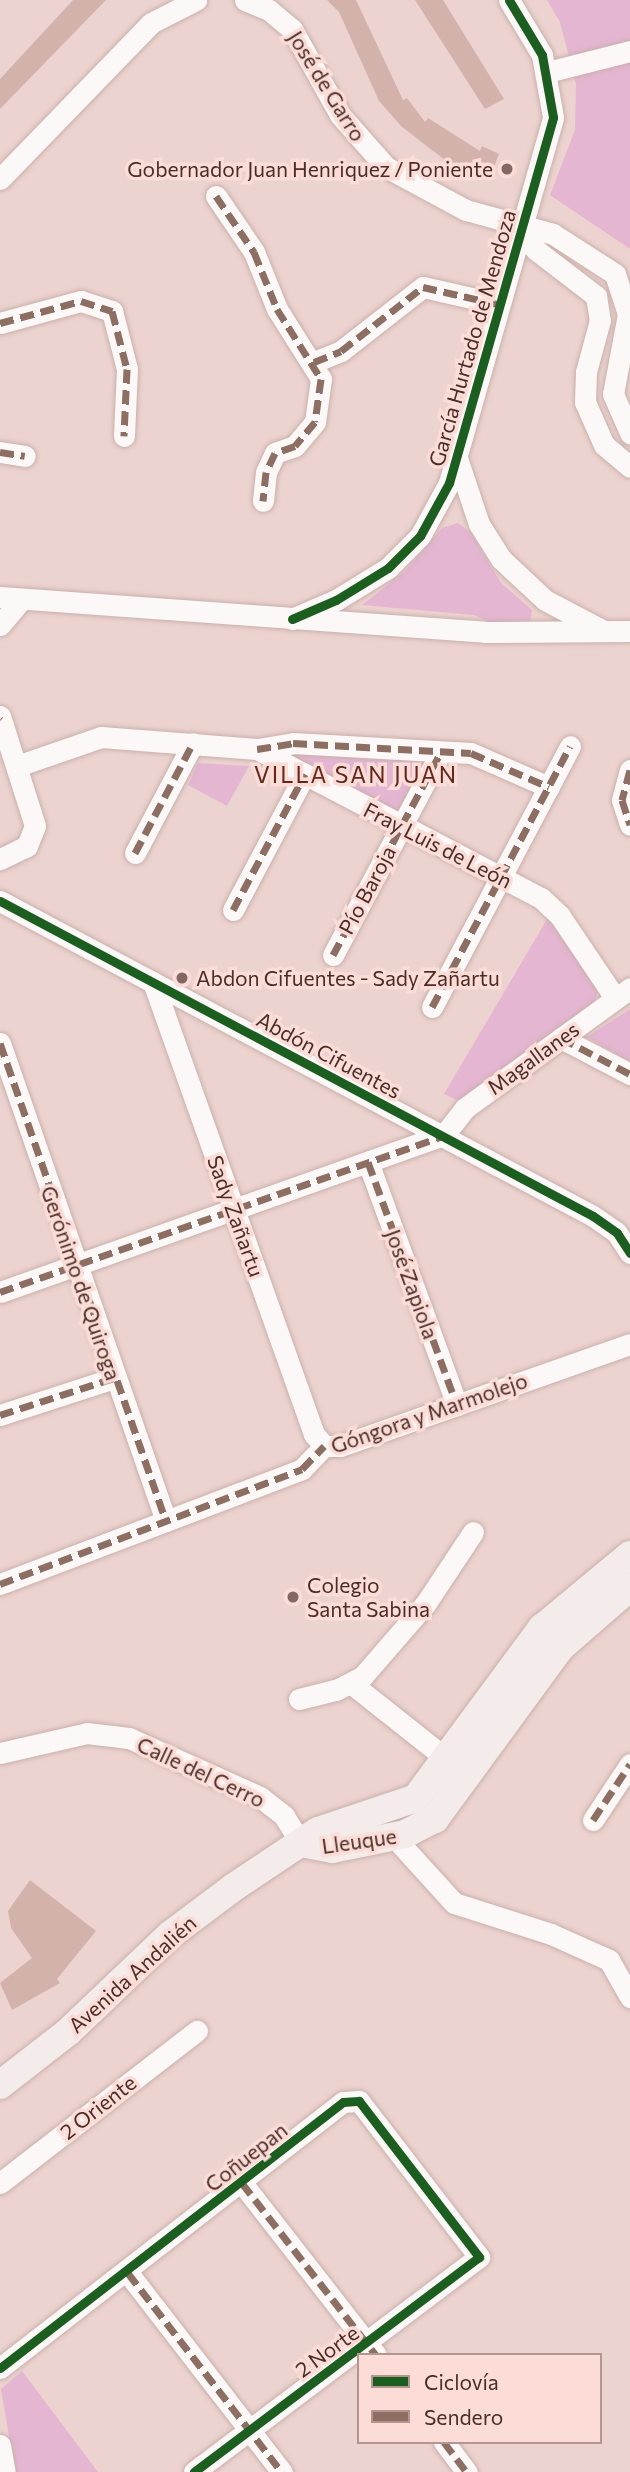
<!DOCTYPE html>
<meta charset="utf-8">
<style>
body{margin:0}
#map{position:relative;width:630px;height:2472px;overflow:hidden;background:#ecd3cf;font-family:Commissioner,sans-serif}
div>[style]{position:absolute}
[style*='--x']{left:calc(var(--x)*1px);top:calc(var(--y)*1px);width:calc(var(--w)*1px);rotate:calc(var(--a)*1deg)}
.green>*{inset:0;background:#e4b6d2}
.building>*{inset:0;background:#d4b2ac}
.roads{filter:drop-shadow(0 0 2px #cab0ab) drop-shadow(0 0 2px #cab0ab)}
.minor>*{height:21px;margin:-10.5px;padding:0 10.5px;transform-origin:10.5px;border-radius:10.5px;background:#fcf8f8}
.major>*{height:28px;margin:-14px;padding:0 14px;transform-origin:14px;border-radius:14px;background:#f4ecea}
.quiet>*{height:7px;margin-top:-3.5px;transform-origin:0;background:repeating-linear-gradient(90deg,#8d6e63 0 14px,transparent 0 21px)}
.cycleway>*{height:9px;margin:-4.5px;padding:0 4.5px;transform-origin:4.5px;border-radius:4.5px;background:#1b5e20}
.dots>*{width:19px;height:19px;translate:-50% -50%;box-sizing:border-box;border:4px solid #fbdcd6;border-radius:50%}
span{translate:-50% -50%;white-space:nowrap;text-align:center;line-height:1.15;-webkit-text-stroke:7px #fbdcd6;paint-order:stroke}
.street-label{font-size:21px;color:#4a2d27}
.poi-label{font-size:21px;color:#4a2d27}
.right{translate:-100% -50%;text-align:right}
.left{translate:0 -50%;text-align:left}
.neighbourhood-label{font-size:23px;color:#63271d;letter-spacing:2px}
.legend{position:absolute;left:357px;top:2353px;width:245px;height:91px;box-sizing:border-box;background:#fbdcd6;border:2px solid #b49690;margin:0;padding:9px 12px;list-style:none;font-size:21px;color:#4a2d27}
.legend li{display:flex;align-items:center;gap:14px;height:35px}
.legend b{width:35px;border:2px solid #b49690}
</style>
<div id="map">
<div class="green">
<i style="clip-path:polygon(547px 0,630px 0,630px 249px,550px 195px,575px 130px,576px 84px,560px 22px)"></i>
<i style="clip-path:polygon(458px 523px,471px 533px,501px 583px,532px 610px,530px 621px,492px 623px,474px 615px,362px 605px,405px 571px,442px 528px)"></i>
<i style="clip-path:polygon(296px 752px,427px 758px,399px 813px,293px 757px)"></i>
<i style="clip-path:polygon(198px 763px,249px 766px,227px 806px,188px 785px)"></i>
<i style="clip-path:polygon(549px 916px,598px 988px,595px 1003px,459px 1101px,444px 1094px)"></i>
<i style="clip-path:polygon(630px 1009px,630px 1062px,587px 1037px)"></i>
<i style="clip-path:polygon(22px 2371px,98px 2472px,15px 2472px,1px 2389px)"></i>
</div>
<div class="building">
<i style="clip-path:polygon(73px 0,106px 0,0 109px,0 79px)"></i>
<i style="clip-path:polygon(327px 0,356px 0,403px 100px,407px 98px,425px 122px,428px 118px,480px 151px,482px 146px,499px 154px,491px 174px,465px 162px,462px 166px,446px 161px,401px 126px,379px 101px,339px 12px)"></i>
<i style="clip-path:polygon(415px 0,443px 0,504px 99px,485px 109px)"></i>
<i style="clip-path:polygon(30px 1880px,96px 1931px,57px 1979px,60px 1983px,12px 2010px,0 1983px,32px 1958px,11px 1928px,8px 1911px)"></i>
</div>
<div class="roads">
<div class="minor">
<i style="--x:245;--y:0;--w:26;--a:23"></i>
<i style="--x:269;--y:10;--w:30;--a:40"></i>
<i style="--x:292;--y:29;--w:98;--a:60.8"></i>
<i style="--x:340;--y:115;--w:69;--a:48.5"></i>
<i style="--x:386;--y:167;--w:91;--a:28.3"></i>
<i style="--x:466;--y:210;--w:90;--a:15.4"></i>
<i style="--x:553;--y:234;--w:74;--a:32.8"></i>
<i style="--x:615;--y:274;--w:42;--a:72"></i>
<i style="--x:628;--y:314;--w:81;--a:100.6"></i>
<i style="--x:613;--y:394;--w:43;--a:66.4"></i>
<i style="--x:547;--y:72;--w:86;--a:-14.2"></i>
<i style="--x:0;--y:179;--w:217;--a:-45.9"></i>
<i style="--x:151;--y:23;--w:51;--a:-27.1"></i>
<i style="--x:216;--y:196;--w:68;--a:55.8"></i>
<i style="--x:254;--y:252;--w:61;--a:68"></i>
<i style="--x:277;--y:309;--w:83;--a:57.8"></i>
<i style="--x:321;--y:379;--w:43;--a:97.9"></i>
<i style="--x:315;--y:422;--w:31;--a:130"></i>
<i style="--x:295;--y:446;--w:21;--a:161"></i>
<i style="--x:275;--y:453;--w:21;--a:115"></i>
<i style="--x:266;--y:472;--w:29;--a:96"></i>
<i style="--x:520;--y:228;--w:27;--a:54"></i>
<i style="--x:536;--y:250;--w:76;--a:37.5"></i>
<i style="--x:596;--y:296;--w:24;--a:81"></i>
<i style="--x:600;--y:320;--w:54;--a:105.1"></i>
<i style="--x:586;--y:372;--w:30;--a:92"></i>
<i style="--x:585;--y:402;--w:47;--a:66.2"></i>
<i style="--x:604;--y:445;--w:34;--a:40"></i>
<i style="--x:0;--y:323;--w:84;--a:-15.2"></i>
<i style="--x:81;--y:301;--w:33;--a:18"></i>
<i style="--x:112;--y:311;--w:60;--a:75.5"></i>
<i style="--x:127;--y:369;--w:67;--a:92.6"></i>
<i style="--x:314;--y:362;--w:29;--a:-22"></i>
<i style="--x:341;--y:351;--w:104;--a:-38"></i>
<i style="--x:423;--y:287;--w:77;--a:12.8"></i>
<i style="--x:0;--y:452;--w:25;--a:9"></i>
<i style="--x:457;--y:458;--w:70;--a:71.6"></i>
<i style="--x:479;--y:524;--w:41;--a:57.8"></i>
<i style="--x:501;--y:559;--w:60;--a:43"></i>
<i style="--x:545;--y:600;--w:64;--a:27.8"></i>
<i style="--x:0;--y:597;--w:486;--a:4.1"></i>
<i style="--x:485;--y:632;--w:145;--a:-0.4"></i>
<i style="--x:292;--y:619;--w:48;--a:-23.4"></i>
<i style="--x:336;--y:600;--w:61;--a:-31.6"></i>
<i style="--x:388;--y:568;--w:45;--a:-45"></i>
<i style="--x:420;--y:536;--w:60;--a:-61.3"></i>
<i style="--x:449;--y:483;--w:380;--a:-74.1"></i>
<i style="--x:553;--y:117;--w:63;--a:-100.1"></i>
<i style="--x:542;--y:55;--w:64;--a:-121"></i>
<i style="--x:0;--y:625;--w:34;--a:-50"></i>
<i style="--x:0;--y:716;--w:115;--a:72.3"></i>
<i style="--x:35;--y:826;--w:22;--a:112"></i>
<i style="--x:27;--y:846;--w:30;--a:154"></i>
<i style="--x:257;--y:749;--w:36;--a:-9"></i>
<i style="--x:293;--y:743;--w:178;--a:3.2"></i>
<i style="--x:471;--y:753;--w:85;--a:23.6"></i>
<i style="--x:17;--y:766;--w:89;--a:-19"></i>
<i style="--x:101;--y:737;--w:156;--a:4.4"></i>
<i style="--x:257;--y:749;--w:321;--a:27.7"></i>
<i style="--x:541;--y:898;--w:26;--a:43"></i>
<i style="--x:560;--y:916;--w:99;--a:56.1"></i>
<i style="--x:630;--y:770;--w:31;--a:105"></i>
<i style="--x:622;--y:800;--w:26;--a:72"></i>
<i style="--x:135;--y:853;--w:124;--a:-62.2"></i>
<i style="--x:0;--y:901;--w:671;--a:27.98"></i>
<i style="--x:593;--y:1216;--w:29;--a:35"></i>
<i style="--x:617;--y:1233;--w:24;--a:57"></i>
<i style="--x:233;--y:910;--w:154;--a:-62.1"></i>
<i style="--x:333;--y:955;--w:230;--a:-62"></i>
<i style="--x:153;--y:982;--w:480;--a:70.4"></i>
<i style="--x:314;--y:1434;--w:16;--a:50"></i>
<i style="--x:432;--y:1007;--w:295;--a:-62.1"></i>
<i style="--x:561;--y:1038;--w:78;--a:27.6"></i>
<i style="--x:0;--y:1043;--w:506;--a:70.85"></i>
<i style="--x:444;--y:1135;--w:34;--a:-52"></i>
<i style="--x:465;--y:1108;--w:204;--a:-36"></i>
<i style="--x:368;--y:1162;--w:259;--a:69.9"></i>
<i style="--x:0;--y:1292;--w:471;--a:-19.5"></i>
<i style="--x:0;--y:1415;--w:120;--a:-18"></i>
<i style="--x:324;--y:1446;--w:16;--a:0"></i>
<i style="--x:340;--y:1446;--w:307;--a:-19.4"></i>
<i style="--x:0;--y:1584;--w:323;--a:-20.8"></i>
<i style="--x:302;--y:1469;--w:32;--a:-46"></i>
<i style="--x:352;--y:1684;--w:122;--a:38.4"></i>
<i style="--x:299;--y:1699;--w:38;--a:-14"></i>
<i style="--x:336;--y:1690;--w:29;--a:-27"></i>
<i style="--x:362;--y:1677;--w:98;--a:-49.1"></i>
<i style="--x:426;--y:1603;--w:85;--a:-56.5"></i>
<i style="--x:0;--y:1753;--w:89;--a:-12.9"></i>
<i style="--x:87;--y:1733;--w:42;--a:6.8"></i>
<i style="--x:129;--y:1738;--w:144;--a:24.2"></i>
<i style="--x:260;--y:1797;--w:31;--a:38"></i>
<i style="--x:284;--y:1816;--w:32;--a:58"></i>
<i style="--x:593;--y:1820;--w:67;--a:-56.5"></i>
<i style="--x:394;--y:1837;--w:89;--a:47.7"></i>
<i style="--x:454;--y:1903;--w:102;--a:17.7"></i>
<i style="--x:551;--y:1934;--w:64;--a:24.1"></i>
<i style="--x:609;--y:1960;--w:43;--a:60.4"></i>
<i style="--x:0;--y:2183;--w:249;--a:-37.7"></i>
<i style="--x:242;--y:2183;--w:218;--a:52.1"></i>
<i style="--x:128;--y:2273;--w:252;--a:52.3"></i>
<i style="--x:0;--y:2368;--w:434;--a:-37.8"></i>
<i style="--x:343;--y:2102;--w:16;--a:-4"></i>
<i style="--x:359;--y:2101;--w:197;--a:52.4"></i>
<i style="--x:479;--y:2257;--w:357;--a:143"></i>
<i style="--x:444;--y:2442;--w:38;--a:53"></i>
<i style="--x:0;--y:2445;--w:27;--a:80"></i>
</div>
<div class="major">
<i style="--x:301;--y:1843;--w:32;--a:11"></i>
<i style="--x:332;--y:1849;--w:75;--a:-11.6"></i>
<i style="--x:405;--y:1834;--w:34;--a:-27"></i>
<i style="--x:435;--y:1819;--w:213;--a:-53.8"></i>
<i style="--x:561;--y:1647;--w:91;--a:-41"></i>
<i style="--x:0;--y:2085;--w:86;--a:-37.9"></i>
<i style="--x:68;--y:2032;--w:141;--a:-43.6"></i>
<i style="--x:170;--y:1935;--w:80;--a:-36.9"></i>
<i style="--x:234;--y:1887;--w:101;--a:-33.7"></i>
<i style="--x:318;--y:1831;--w:103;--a:-18.6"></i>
<i style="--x:416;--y:1798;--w:212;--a:-53.5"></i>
<i style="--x:542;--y:1628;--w:114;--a:-39.7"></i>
</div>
</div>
<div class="quiet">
<i style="--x:216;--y:196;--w:68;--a:55.8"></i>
<i style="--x:254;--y:252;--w:61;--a:68"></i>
<i style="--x:277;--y:309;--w:83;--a:57.8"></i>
<i style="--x:321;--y:379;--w:43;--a:97.9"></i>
<i style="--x:315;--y:422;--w:31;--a:130"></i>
<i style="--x:295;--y:446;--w:21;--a:161"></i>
<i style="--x:275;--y:453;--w:21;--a:115"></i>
<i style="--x:266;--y:472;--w:29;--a:96"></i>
<i style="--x:0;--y:323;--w:84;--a:-15.2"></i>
<i style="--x:81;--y:301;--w:33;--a:18"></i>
<i style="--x:112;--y:311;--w:60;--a:75.5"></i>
<i style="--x:127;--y:369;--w:67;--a:92.6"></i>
<i style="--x:314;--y:362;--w:29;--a:-22"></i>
<i style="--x:341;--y:351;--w:104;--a:-38"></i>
<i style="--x:423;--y:287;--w:77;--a:12.8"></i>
<i style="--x:0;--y:452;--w:25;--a:9"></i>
<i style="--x:0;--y:719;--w:1;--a:45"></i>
<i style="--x:257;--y:749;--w:36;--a:-9"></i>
<i style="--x:293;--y:743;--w:178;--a:3.2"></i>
<i style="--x:471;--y:753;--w:85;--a:23.6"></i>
<i style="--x:630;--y:770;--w:31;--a:105"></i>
<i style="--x:622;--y:800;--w:26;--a:72"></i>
<i style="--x:135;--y:853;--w:124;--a:-62.2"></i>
<i style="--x:233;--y:910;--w:154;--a:-62.1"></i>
<i style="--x:333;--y:955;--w:230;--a:-62"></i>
<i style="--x:432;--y:1007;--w:295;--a:-62.1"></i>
<i style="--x:561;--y:1038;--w:78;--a:27.6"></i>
<i style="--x:0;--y:1043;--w:506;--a:70.85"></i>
<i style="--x:368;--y:1162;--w:259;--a:69.9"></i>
<i style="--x:0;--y:1292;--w:469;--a:-19.4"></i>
<i style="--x:0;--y:1415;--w:120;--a:-18"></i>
<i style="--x:0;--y:1584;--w:323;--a:-20.8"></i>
<i style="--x:302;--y:1469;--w:32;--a:-46"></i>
<i style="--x:593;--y:1820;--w:67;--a:-56.5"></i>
<i style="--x:242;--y:2183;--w:218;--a:52.1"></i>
<i style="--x:128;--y:2273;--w:252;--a:52.3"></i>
<i style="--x:444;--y:2442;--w:38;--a:53"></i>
</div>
<div class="cycleway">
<i style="--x:292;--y:619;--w:48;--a:-23.4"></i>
<i style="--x:336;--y:600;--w:61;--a:-31.6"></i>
<i style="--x:388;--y:568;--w:45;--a:-45"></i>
<i style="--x:420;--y:536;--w:60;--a:-61.3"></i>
<i style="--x:449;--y:483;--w:380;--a:-74.1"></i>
<i style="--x:553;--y:117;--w:63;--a:-100.1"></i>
<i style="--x:542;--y:55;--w:64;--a:-121"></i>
<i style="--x:0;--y:901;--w:671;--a:27.98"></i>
<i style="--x:593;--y:1216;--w:29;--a:35"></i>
<i style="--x:617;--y:1233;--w:24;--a:57"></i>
<i style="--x:0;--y:2368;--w:434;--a:-37.8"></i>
<i style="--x:343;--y:2102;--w:16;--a:-4"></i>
<i style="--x:359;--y:2101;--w:197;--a:52.4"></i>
<i style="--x:479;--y:2257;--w:357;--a:143"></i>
</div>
<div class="dots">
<i style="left:507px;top:169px;background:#836762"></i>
<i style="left:182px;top:978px;background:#836762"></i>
<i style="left:293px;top:1597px;background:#836762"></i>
</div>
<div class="street-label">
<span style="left:327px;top:86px;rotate:58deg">José de Garro</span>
<span style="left:472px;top:338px;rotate:-74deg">García Hurtado de Mendoza</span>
<span style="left:438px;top:845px;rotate:27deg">Fray Luis de León</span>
<span style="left:367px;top:890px;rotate:-62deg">Pío Baroja</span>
<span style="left:329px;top:1055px;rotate:28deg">Abdón Cifuentes</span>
<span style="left:533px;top:1058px;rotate:-36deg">Magallanes</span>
<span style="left:236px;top:1216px;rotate:70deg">Sady Zañartu</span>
<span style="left:81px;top:1283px;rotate:71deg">Gerónimo de Quiroga</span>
<span style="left:412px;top:1284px;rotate:70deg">José Zapiola</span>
<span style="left:429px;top:1413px;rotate:-19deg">Góngora y Marmolejo</span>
<span style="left:201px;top:1772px;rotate:25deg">Calle del Cerro</span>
<span style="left:359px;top:1841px;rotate:-8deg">Lleuque</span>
<span style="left:132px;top:1974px;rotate:-42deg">Avenida Andalién</span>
<span style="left:98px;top:2107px;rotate:-38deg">2 Oriente</span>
<span style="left:246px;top:2157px;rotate:-38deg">Coñuepan</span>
<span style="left:327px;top:2351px;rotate:-36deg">2 Norte</span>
</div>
<div class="poi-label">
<span class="right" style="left:493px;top:169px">Gobernador Juan Henriquez / Poniente</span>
<span class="left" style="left:196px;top:978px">Abdon Cifuentes - Sady Zañartu</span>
<span class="left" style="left:307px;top:1597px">Colegio<br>Santa Sabina</span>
</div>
<div class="neighbourhood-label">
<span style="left:356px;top:774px">VILLA SAN JUAN</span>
</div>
<ul class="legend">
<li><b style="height:9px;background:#1b5e20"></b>Ciclovía</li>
<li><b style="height:9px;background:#8d6e63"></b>Sendero</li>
</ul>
</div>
